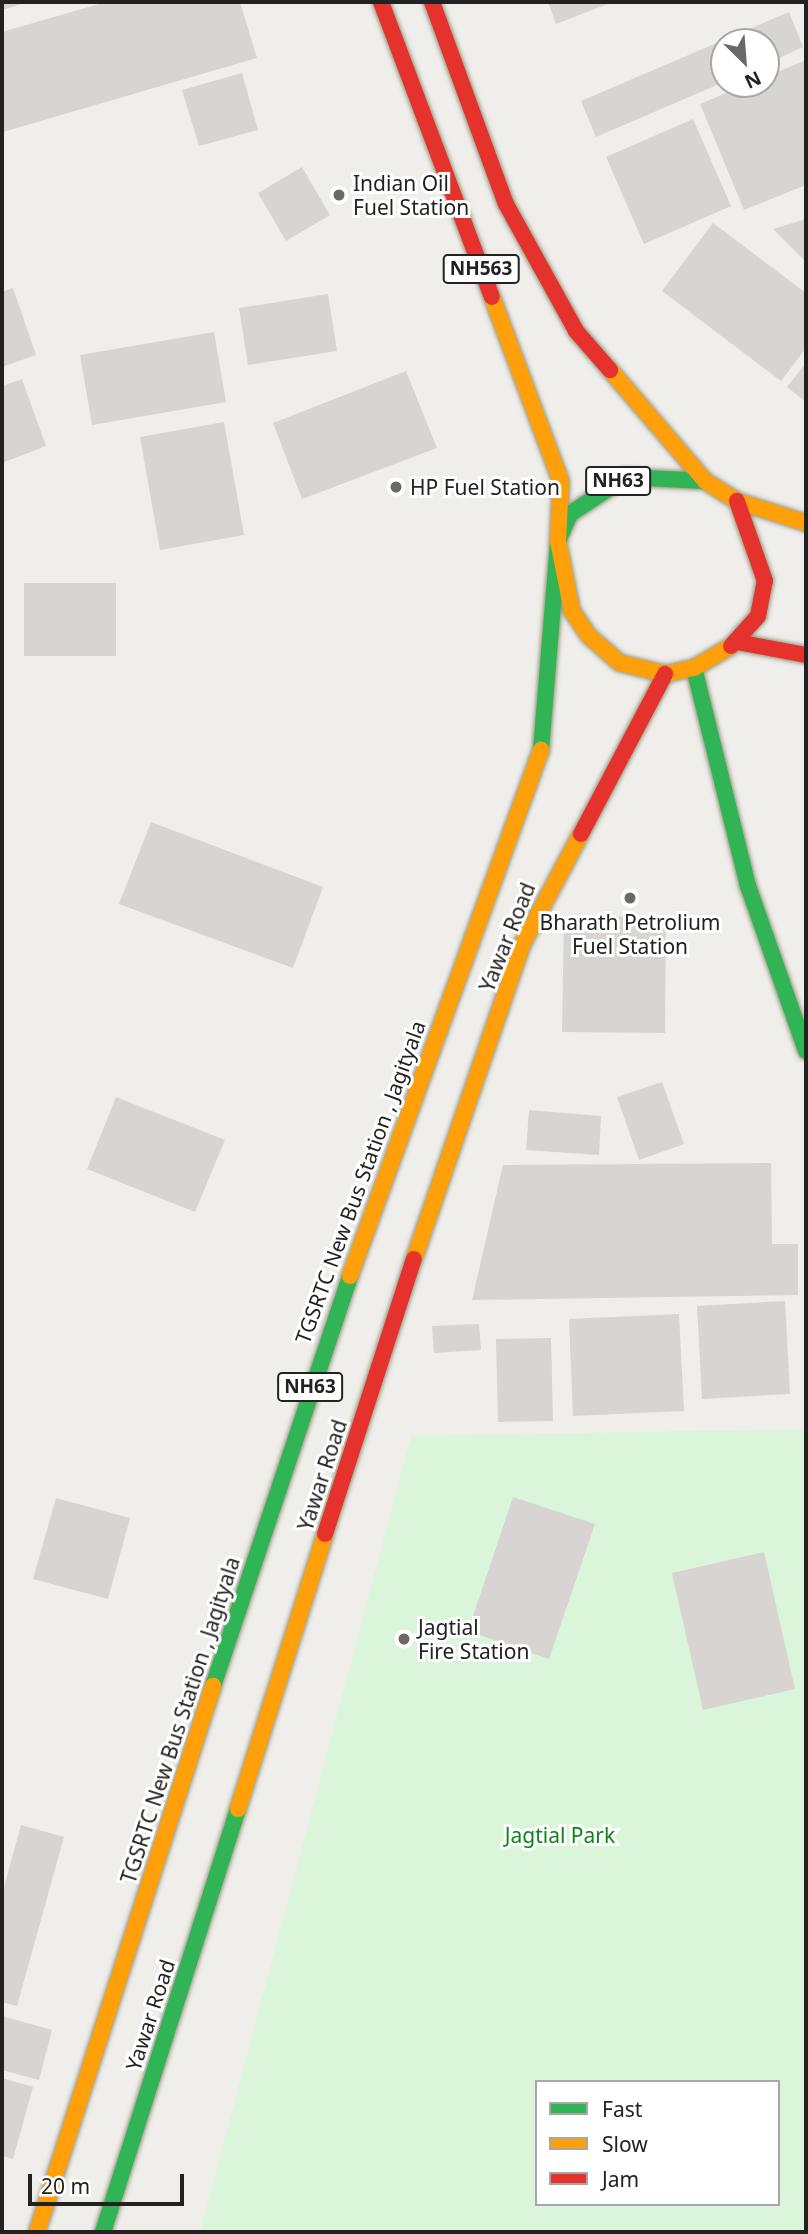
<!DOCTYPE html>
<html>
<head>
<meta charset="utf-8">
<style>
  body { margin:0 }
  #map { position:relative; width:808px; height:2234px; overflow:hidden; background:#f0eeeb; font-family:"Noto Sans",sans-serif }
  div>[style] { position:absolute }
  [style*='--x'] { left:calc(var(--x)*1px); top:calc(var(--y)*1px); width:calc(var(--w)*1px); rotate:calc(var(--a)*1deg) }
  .park>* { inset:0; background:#daf5da }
  .building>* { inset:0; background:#d7d4d2 }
  .roads { filter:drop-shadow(0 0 2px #999a82) drop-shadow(0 0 2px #999a82) }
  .fast>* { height:16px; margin:-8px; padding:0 8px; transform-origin:8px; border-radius:8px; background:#30b455 }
  .slow>* { height:16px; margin:-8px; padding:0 8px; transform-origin:8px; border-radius:8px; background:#ff9f0a }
  .jam>* { height:16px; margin:-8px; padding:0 8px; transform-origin:8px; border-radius:8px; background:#e5322d }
  .dots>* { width:19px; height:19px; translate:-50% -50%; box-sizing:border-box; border:4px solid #fff; border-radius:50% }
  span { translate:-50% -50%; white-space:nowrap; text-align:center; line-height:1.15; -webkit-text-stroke:6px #fff; paint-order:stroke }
  .shield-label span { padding:2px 5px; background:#fff; border:2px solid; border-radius:5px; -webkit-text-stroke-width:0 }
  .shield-label { font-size:19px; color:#222; font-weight:700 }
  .poi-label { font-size:21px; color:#222 }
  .left { translate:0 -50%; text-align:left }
  .street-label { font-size:21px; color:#222 }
  .park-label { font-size:21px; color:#0c8416 }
  .frame { position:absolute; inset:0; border:4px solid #222; pointer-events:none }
  .legend { position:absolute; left:535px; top:2080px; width:245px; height:126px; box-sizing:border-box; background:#fff; border:2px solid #a7a7a7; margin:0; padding:9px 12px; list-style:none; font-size:21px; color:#222 }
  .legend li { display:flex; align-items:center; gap:14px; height:35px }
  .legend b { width:35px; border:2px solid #a7a7a7 }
  .north { position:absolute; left:710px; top:28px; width:70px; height:70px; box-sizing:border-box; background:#fff; border:2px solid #a7a7a7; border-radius:50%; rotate:155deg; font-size:19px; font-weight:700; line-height:28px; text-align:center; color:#222 }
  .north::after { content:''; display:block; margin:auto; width:24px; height:32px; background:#6a6968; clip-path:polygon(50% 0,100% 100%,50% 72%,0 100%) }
  .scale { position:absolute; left:28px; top:2174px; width:156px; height:32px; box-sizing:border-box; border:4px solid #222; border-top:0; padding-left:9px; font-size:21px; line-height:24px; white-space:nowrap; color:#222; -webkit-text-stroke:5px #fff; paint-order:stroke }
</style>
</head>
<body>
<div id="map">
  <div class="park">
    <i style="clip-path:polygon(evenodd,806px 1429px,806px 2232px,200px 2232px,411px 1436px,806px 1429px,537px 2082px,778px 2082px,778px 2204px,537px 2204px,537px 2082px)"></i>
  </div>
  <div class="building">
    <i style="clip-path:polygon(2px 2px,28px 2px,2px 10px)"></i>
    <i style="clip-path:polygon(106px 2px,240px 2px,257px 58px,3px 132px,2px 32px)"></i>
    <i style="clip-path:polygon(548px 2px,613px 2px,556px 24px)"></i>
    <i style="clip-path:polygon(789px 12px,803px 47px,766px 64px,766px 42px,724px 42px,724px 82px,596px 137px,581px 101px)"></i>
    <i style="clip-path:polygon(806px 60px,806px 185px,744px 210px,700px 104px,748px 84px,766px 84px,766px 77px)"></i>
    <i style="clip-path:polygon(242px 73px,258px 130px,199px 146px,182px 90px)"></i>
    <i style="clip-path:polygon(693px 119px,731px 206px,644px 244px,606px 157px)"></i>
    <i style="clip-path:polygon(302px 167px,330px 215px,286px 241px,258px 193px)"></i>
    <i style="clip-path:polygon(806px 219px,806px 262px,773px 229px)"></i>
    <i style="clip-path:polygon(713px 223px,806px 293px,806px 348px,781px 381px,662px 291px)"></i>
    <i style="clip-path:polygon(13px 288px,36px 355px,2px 367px,2px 292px)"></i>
    <i style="clip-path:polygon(328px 294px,337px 351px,248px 365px,239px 308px)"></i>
    <i style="clip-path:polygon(214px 332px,226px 402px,92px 425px,80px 355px)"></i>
    <i style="clip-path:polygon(806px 363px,806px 402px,787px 387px)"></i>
    <i style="clip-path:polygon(406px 371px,437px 448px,302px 499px,273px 423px)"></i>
    <i style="clip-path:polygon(22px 379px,46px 446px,2px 463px,2px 386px)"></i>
    <i style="clip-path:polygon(224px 422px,244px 535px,160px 550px,140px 437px)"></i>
    <i style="clip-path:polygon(24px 583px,116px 583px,116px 656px,24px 656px)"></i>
    <i style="clip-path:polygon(151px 822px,323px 887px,293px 968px,119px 904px)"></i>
    <i style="clip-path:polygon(564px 916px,666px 917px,665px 1033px,562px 1032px)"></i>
    <i style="clip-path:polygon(662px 1082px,684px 1144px,639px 1160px,617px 1097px)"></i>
    <i style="clip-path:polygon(116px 1097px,225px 1140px,195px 1212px,87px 1169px)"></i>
    <i style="clip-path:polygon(529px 1110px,601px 1116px,599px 1155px,526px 1150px)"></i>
    <i style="clip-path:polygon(771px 1163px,772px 1244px,798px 1244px,798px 1295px,472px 1300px,503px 1165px)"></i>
    <i style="clip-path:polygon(785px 1301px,790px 1394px,702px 1399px,697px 1306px)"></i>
    <i style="clip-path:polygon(679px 1314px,684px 1411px,573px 1416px,569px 1319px)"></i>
    <i style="clip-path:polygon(479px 1324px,481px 1350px,434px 1353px,432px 1326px)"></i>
    <i style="clip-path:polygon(551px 1338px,553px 1421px,498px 1422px,496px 1339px)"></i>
    <i style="clip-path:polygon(513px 1497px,595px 1524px,549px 1659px,468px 1631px)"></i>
    <i style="clip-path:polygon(56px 1498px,130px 1518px,108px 1599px,33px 1579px)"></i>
    <i style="clip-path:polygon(764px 1552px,795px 1689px,703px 1710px,672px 1573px)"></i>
    <i style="clip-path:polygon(21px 1825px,64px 1837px,17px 2006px,2px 2002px,2px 1894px)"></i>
    <i style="clip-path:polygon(2px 2016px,52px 2030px,39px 2080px,2px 2070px)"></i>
    <i style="clip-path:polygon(2px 2078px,33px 2087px,13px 2159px,2px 2156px)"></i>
  </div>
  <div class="roads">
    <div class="fast">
      <i style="--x:694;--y:668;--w:225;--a:76.1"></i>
      <i style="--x:748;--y:886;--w:175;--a:70.6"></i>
      <i style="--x:541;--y:750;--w:210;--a:-85.3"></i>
      <i style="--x:558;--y:541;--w:30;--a:-66"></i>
      <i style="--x:570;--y:514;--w:67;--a:-33.5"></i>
      <i style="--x:626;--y:477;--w:79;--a:2.9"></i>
      <i style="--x:213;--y:1686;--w:432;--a:-71.5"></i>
      <i style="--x:103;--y:2232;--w:444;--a:-72.3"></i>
    </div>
    <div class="slow">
      <i style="--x:492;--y:297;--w:197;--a:69.5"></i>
      <i style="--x:561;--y:482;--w:59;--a:92.9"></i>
      <i style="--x:558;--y:541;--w:71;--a:78.7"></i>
      <i style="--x:572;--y:611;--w:30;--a:56"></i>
      <i style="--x:589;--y:636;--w:41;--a:41.1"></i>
      <i style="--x:620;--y:663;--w:46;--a:13.7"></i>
      <i style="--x:665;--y:674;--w:30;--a:-12"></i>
      <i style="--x:694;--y:668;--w:43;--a:-30.7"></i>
      <i style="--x:610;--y:370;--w:146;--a:49.4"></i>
      <i style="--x:705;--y:481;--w:38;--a:32"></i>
      <i style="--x:737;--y:501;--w:72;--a:17.7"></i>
      <i style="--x:414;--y:1259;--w:334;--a:-71"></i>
      <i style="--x:523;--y:943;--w:123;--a:-62"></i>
      <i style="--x:350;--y:1276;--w:560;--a:-70.04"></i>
      <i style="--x:238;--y:1809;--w:288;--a:-72.4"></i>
      <i style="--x:37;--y:2232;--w:574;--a:-72.13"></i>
    </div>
    <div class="jam">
      <i style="--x:381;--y:2;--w:315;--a:69.4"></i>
      <i style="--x:432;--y:2;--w:215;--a:69.9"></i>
      <i style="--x:506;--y:204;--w:145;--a:61.1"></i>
      <i style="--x:576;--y:331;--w:52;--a:48.9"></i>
      <i style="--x:737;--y:642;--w:70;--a:10.7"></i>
      <i style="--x:731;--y:646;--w:40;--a:-48"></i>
      <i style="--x:758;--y:616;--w:36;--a:-79"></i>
      <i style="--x:765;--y:581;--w:85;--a:-109.3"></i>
      <i style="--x:581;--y:834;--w:181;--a:-62.3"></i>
      <i style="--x:325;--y:1534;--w:289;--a:-72.1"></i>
    </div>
  </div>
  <div class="dots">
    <i style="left:339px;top:195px;background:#6a6968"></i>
    <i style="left:396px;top:487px;background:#6a6968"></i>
    <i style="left:630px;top:898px;background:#6a6968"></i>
    <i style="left:404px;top:1639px;background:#6a6968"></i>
  </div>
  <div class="shield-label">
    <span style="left:481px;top:269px">NH563</span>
    <span style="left:618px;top:481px">NH63</span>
    <span style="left:310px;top:1387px">NH63</span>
  </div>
  <div class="poi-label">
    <span class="left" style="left:353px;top:195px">Indian Oil<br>Fuel Station</span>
    <span class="left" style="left:410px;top:487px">HP Fuel Station</span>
    <span style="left:630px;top:934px">Bharath Petrolium<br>Fuel Station</span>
    <span class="left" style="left:418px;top:1639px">Jagtial<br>Fire Station</span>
  </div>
  <div class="street-label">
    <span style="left:507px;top:937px;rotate:-68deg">Yawar Road</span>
    <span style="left:360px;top:1182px;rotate:-70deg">TGSRTC New Bus Station , Jagityala</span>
    <span style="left:322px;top:1475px;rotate:-72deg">Yawar Road</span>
    <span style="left:180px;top:1720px;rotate:-72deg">TGSRTC New Bus Station , Jagityala</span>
    <span style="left:150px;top:2015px;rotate:-72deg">Yawar Road</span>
  </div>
  <div class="park-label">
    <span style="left:560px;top:1835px">Jagtial Park</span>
  </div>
  <div class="frame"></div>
  <ul class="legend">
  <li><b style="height:9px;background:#30b455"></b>Fast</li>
  <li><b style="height:9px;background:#ff9f0a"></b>Slow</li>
  <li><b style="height:9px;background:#e5322d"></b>Jam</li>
  </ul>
  <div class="north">N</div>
  <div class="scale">20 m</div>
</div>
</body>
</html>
